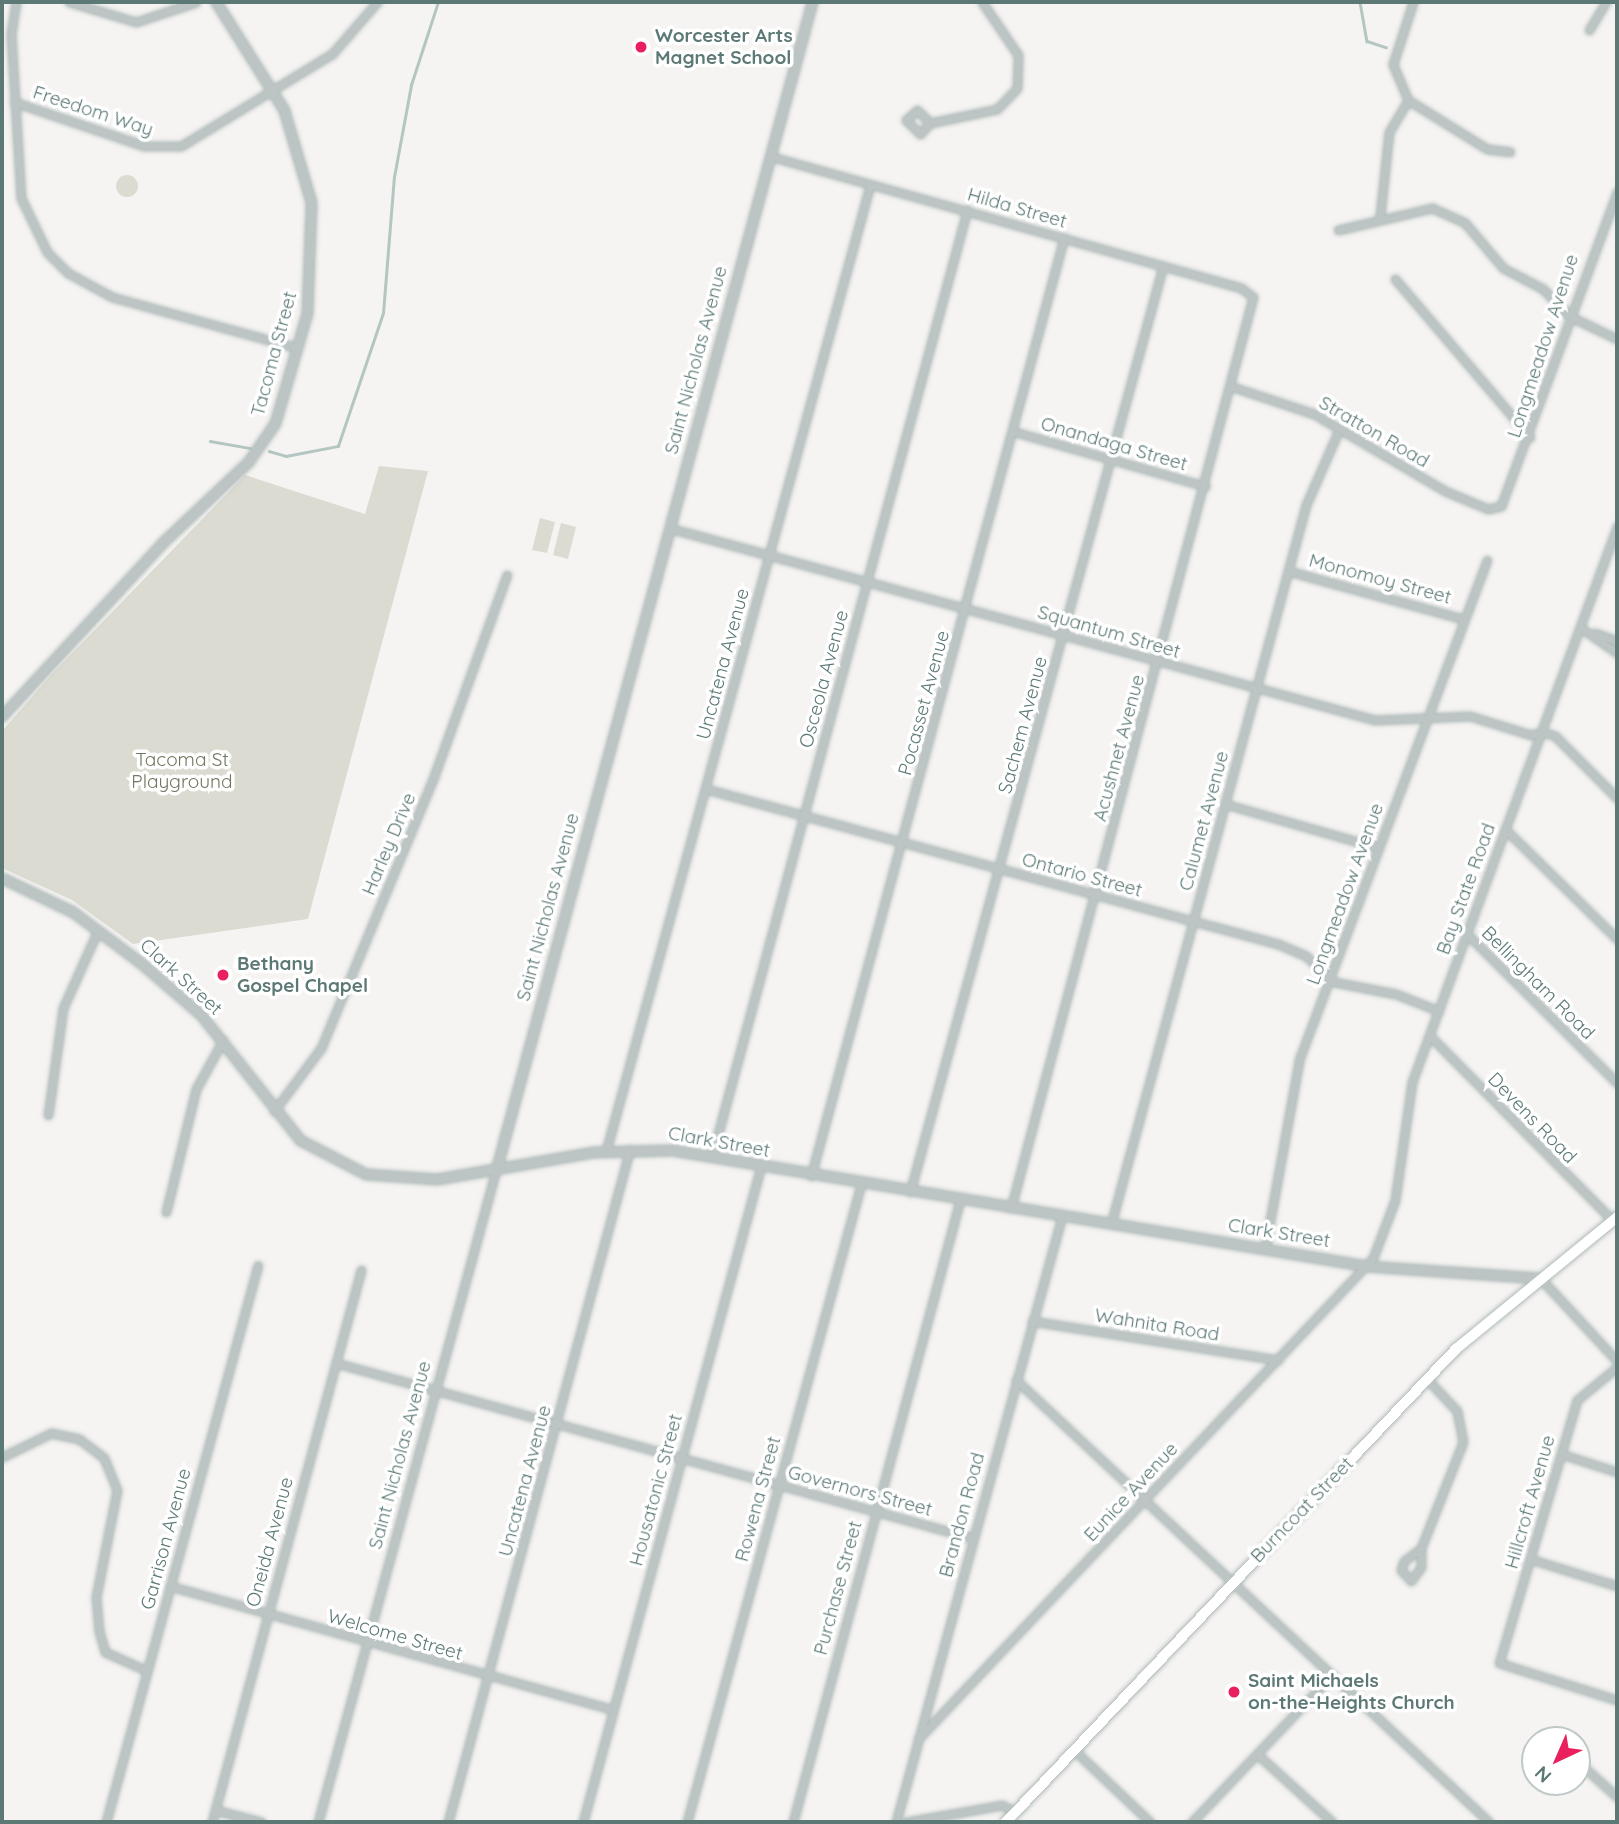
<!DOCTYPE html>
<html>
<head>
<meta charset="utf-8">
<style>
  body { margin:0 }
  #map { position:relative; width:1619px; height:1824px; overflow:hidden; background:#f6f4f2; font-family:Quicksand,sans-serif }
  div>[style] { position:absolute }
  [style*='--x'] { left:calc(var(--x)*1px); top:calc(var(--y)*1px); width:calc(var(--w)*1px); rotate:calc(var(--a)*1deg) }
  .green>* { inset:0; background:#dbdbd1 }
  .round { border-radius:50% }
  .stream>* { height:2.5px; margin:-1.25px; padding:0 1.25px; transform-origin:1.25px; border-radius:1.25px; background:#b3c6c1 }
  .roads { filter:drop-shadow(0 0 2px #aebab9) drop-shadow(0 0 2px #aebab9) }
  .minor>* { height:7px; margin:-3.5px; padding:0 3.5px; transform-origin:3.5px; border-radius:3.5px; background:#bcc5c4 }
  .tertiary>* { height:9px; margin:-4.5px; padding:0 4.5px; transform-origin:4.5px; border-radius:4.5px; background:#bcc5c4 }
  .secondary>* { height:10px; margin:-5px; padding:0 5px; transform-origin:5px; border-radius:5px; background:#fff }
  .dots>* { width:19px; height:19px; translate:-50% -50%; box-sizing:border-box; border:4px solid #fff; border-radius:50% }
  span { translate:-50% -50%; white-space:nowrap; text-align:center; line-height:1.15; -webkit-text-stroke:7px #fff; paint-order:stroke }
  .poi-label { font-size:19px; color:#5c7976; font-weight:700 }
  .left { translate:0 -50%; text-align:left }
  .street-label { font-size:19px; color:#5c7976 }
  .park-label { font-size:19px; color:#70775f }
  .frame { position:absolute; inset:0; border:4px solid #5c7976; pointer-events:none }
  .north { position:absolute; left:1521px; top:1726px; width:70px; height:70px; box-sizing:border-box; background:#fff; border:2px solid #bec9c8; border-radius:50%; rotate:224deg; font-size:19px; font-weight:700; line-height:28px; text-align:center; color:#5c7976 }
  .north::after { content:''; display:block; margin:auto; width:24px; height:32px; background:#ea1f5e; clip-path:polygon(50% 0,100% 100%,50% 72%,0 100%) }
</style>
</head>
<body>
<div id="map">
  <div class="green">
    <i class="round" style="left:116px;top:175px;width:22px;height:22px"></i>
    <i style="clip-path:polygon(379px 466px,428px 471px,308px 919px,133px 944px,72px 900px,2px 868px,2px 731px,52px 674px,245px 475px,365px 514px)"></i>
    <i style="clip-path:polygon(540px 518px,555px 522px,547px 553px,532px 550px)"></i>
    <i style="clip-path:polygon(561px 523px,576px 527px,568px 559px,553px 555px)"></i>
  </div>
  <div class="stream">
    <i style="--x:1360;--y:2;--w:40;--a:80"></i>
    <i style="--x:1367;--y:41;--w:20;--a:18"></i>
    <i style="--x:210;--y:441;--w:41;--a:9.9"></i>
    <i style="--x:269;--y:451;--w:18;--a:16"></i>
    <i style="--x:286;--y:456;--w:53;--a:-10.9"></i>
    <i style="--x:338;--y:446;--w:140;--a:-71.3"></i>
    <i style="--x:383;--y:313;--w:136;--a:-85.4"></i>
    <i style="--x:394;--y:177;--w:94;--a:-79.5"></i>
    <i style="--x:411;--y:85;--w:87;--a:-72"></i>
  </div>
  <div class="roads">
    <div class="minor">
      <i style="--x:16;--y:2;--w:33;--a:99"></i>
      <i style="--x:11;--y:35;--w:163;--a:86.5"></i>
      <i style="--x:21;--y:198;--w:60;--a:64.3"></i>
      <i style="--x:47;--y:252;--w:30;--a:45"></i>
      <i style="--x:68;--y:273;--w:50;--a:28.6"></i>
      <i style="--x:112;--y:297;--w:192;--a:15.4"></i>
      <i style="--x:69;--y:2;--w:70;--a:16.6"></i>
      <i style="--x:136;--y:22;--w:63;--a:-18.4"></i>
      <i style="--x:1589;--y:30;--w:33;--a:-59"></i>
      <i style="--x:1408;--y:100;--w:93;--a:31.8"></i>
      <i style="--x:1487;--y:149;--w:23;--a:7"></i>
      <i style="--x:14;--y:102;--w:137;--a:18.7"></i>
      <i style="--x:144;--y:146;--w:37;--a:0"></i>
      <i style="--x:181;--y:146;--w:177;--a:-31.4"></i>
      <i style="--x:332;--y:54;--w:69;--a:-49.1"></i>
      <i style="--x:930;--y:123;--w:18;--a:-135"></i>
      <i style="--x:917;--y:110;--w:15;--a:138"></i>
      <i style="--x:906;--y:120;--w:20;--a:45"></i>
      <i style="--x:920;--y:134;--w:15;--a:-48"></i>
      <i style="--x:930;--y:123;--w:68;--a:-11.8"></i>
      <i style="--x:997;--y:109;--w:29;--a:-46"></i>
      <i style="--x:1017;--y:88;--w:33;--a:-88"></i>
      <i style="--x:1018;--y:55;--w:64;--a:-124.2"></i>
      <i style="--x:769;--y:156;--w:490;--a:15.6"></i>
      <i style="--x:1241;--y:288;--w:15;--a:37"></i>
      <i style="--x:1253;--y:297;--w:943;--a:104.88"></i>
      <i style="--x:1380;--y:216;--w:84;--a:-83.9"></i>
      <i style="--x:1389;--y:132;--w:37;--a:-59"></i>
      <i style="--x:1408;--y:100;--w:39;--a:-113"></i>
      <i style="--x:1393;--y:64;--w:65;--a:-72.1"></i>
      <i style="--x:1338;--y:230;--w:97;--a:-13.2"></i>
      <i style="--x:1432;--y:208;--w:36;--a:24"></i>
      <i style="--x:1465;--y:223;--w:59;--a:49.8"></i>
      <i style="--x:1503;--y:268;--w:45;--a:27.7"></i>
      <i style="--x:1543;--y:289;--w:37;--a:46"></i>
      <i style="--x:1569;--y:316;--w:53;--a:25.6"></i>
      <i style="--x:1395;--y:279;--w:208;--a:49.5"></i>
      <i style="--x:1233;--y:387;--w:85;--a:18.4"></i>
      <i style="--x:1314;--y:414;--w:152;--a:30.4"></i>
      <i style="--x:1445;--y:491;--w:47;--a:22.7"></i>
      <i style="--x:1488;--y:509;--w:13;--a:-13"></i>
      <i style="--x:1501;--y:506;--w:335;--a:-69.7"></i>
      <i style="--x:1015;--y:432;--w:198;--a:15.9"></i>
      <i style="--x:669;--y:528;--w:732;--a:15.21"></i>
      <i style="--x:1375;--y:720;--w:95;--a:-2.4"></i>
      <i style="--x:1470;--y:716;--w:64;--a:17.3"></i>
      <i style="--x:1531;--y:735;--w:12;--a:-14"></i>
      <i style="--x:1543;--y:732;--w:13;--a:18"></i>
      <i style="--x:1555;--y:736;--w:88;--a:45"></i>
      <i style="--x:1288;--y:571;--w:182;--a:15.3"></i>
      <i style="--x:1581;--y:628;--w:44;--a:34.8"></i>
      <i style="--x:1595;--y:633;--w:23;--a:20"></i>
      <i style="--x:706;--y:789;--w:593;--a:15.16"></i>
      <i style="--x:1278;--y:944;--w:30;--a:23"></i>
      <i style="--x:1306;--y:956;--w:38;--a:43"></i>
      <i style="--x:1334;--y:982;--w:63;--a:11"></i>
      <i style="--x:1396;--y:994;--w:46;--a:21.6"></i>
      <i style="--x:1225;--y:804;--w:160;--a:15.9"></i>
      <i style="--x:1505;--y:829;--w:157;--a:44.5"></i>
      <i style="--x:1467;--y:934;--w:211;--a:44.8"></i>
      <i style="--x:1430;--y:1036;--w:260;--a:45.3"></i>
      <i style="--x:274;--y:1111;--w:79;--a:-53.3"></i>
      <i style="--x:321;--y:1048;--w:291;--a:-67.4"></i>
      <i style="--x:433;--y:779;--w:217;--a:-70.1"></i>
      <i style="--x:48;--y:1115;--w:108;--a:-82"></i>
      <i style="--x:63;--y:1008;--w:85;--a:-65.8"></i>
      <i style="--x:606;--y:1151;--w:1001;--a:-74.71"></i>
      <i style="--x:712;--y:1156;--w:980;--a:-74.91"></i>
      <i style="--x:811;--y:1176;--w:972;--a:-74.91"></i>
      <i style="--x:910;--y:1192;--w:960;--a:-74.72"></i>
      <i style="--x:166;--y:1212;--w:127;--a:-76.3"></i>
      <i style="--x:196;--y:1089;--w:56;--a:-61.1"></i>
      <i style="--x:1111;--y:1224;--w:745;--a:-74.83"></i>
      <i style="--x:1306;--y:505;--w:82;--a:-66.3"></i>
      <i style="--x:1265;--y:1248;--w:191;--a:-79.7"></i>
      <i style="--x:1299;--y:1060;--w:534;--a:-69.39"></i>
      <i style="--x:1540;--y:1278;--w:113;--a:47.1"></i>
      <i style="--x:1032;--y:1321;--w:249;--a:9"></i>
      <i style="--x:336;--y:1363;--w:660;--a:15.38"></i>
      <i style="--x:1617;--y:1367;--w:52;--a:140.5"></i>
      <i style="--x:1577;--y:1400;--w:274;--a:106.5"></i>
      <i style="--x:1499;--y:1663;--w:124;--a:17.4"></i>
      <i style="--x:1016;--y:1380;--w:647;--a:43.06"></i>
      <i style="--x:1561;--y:1454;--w:59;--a:17.8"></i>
      <i style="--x:2;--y:1457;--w:55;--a:-26.1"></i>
      <i style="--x:51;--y:1433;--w:29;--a:12"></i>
      <i style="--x:79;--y:1439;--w:31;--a:37"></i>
      <i style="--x:104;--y:1458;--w:35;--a:68"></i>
      <i style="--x:117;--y:1490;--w:109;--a:101.1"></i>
      <i style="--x:96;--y:1597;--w:34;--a:85"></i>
      <i style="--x:99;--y:1631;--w:22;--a:74"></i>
      <i style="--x:105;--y:1652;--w:46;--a:24.3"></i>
      <i style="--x:1421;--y:1548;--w:19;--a:90"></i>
      <i style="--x:1421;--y:1567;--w:17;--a:126"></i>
      <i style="--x:1411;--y:1581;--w:15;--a:-132"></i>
      <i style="--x:1401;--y:1570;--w:9;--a:-72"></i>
      <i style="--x:1404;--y:1561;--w:21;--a:-37"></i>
      <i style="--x:1421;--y:1548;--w:114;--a:-68.4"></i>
      <i style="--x:1463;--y:1442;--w:32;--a:-101"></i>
      <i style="--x:1457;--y:1411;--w:44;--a:-133.2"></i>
      <i style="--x:1530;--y:1559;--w:91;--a:17.2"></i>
      <i style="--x:170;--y:1586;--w:460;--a:15.6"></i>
      <i style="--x:918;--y:1739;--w:662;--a:-46.59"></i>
      <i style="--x:1373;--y:1258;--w:62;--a:-69.2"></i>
      <i style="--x:1395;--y:1200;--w:119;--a:-81.8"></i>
      <i style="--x:1412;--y:1082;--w:592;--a:-69.73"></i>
      <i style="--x:1074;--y:1750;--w:105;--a:43.5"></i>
      <i style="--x:1257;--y:1754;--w:101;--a:42.2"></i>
      <i style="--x:1577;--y:1761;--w:54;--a:42"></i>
      <i style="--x:215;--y:1810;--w:48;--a:14.6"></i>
      <i style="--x:106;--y:1822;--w:577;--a:-74.74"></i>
      <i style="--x:212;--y:1822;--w:572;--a:-74.89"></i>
      <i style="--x:318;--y:1822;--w:676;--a:-74.73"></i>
      <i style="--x:448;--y:1822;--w:697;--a:-74.87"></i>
      <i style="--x:583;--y:1822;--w:680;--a:-74.82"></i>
      <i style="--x:687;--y:1822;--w:661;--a:-74.74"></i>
      <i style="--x:793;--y:1822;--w:644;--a:-74.97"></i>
      <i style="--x:896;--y:1822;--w:628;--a:-74.68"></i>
      <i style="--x:906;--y:1822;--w:97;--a:-10"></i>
      <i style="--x:1002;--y:1805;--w:15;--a:28"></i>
      <i style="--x:1192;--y:1822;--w:199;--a:-46.4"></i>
    </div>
    <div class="tertiary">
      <i style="--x:2;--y:716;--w:236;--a:-47.2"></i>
      <i style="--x:162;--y:543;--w:118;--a:-43.3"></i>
      <i style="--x:248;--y:462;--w:47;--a:-55.3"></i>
      <i style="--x:275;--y:423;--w:115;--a:-73.8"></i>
      <i style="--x:307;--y:313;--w:111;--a:-87.9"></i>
      <i style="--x:311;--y:202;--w:96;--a:-106.4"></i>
      <i style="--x:284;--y:110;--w:128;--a:-122.2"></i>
      <i style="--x:2;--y:878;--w:79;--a:25.6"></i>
      <i style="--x:73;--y:912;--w:85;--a:36.9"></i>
      <i style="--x:141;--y:963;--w:79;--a:40.9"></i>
      <i style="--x:201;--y:1015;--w:159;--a:51.6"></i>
      <i style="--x:300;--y:1140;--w:74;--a:27.3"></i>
      <i style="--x:366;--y:1174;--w:71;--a:4"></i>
      <i style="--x:437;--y:1179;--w:158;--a:-9.8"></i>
      <i style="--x:593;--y:1152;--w:79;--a:-1.5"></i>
      <i style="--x:672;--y:1150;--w:705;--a:9.48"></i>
      <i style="--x:1367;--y:1266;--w:172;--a:4"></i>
      <i style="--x:496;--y:1170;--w:1210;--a:-74.86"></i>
    </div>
    <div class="secondary">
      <i style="--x:1006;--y:1822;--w:653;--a:-46.43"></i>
      <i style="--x:1456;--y:1349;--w:208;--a:-39.3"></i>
    </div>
  </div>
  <div class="dots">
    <i style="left:641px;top:47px;background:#ea1f5e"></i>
    <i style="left:223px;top:975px;background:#ea1f5e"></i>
    <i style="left:1234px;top:1692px;background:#ea1f5e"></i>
  </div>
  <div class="poi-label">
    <span class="left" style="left:655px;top:47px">Worcester Arts<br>Magnet School</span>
    <span class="left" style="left:237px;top:975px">Bethany<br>Gospel Chapel</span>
    <span class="left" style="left:1248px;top:1692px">Saint Michaels<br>on-the-Heights Church</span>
  </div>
  <div class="street-label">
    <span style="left:93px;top:111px;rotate:18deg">Freedom Way</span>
    <span style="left:1017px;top:208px;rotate:16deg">Hilda Street</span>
    <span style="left:1543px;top:346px;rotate:-72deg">Longmeadow Avenue</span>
    <span style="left:274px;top:354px;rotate:-75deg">Tacoma Street</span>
    <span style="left:696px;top:360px;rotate:-75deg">Saint Nicholas Avenue</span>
    <span style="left:1374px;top:432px;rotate:30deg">Stratton Road</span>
    <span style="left:1114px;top:444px;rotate:16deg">Onandaga Street</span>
    <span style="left:1380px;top:579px;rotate:15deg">Monomoy Street</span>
    <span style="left:1109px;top:632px;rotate:16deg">Squantum Street</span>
    <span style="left:723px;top:664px;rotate:-75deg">Uncatena Avenue</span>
    <span style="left:824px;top:679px;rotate:-75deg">Osceola Avenue</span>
    <span style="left:924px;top:703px;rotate:-75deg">Pocasset Avenue</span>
    <span style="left:1023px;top:725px;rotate:-75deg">Sachem Avenue</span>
    <span style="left:1119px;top:748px;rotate:-75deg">Acushnet Avenue</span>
    <span style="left:1204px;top:821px;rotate:-75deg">Calumet Avenue</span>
    <span style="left:389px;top:844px;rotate:-67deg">Harley Drive</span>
    <span style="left:1082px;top:875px;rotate:15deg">Ontario Street</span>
    <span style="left:1466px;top:889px;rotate:-70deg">Bay State Road</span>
    <span style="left:1345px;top:894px;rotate:-70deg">Longmeadow Avenue</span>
    <span style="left:548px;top:907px;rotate:-75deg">Saint Nicholas Avenue</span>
    <span style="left:181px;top:977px;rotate:42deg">Clark Street</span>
    <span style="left:1538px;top:983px;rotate:45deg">Bellingham Road</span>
    <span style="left:1532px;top:1118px;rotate:46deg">Devens Road</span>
    <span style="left:719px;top:1142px;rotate:10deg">Clark Street</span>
    <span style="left:1279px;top:1233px;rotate:9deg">Clark Street</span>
    <span style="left:1157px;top:1325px;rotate:9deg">Wahnita Road</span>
    <span style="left:400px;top:1455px;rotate:-75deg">Saint Nicholas Avenue</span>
    <span style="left:525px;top:1481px;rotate:-75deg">Uncatena Avenue</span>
    <span style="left:656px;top:1490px;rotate:-75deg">Housatonic Street</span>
    <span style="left:860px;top:1491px;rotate:15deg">Governors Street</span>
    <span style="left:1131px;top:1492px;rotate:-47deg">Eunice Avenue</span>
    <span style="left:758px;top:1499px;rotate:-75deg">Rowena Street</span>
    <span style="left:1530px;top:1502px;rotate:-74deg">Hillcroft Avenue</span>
    <span style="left:1302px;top:1510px;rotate:-46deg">Burncoat Street</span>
    <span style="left:962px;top:1515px;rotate:-75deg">Brandon Road</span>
    <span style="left:166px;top:1539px;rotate:-75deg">Garrison Avenue</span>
    <span style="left:270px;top:1542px;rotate:-75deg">Oneida Avenue</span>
    <span style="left:838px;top:1588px;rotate:-75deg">Purchase Street</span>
    <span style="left:395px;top:1635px;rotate:16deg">Welcome Street</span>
  </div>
  <div class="park-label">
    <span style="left:182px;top:771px">Tacoma St<br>Playground</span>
  </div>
  <div class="frame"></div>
  <div class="north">N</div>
</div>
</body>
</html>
